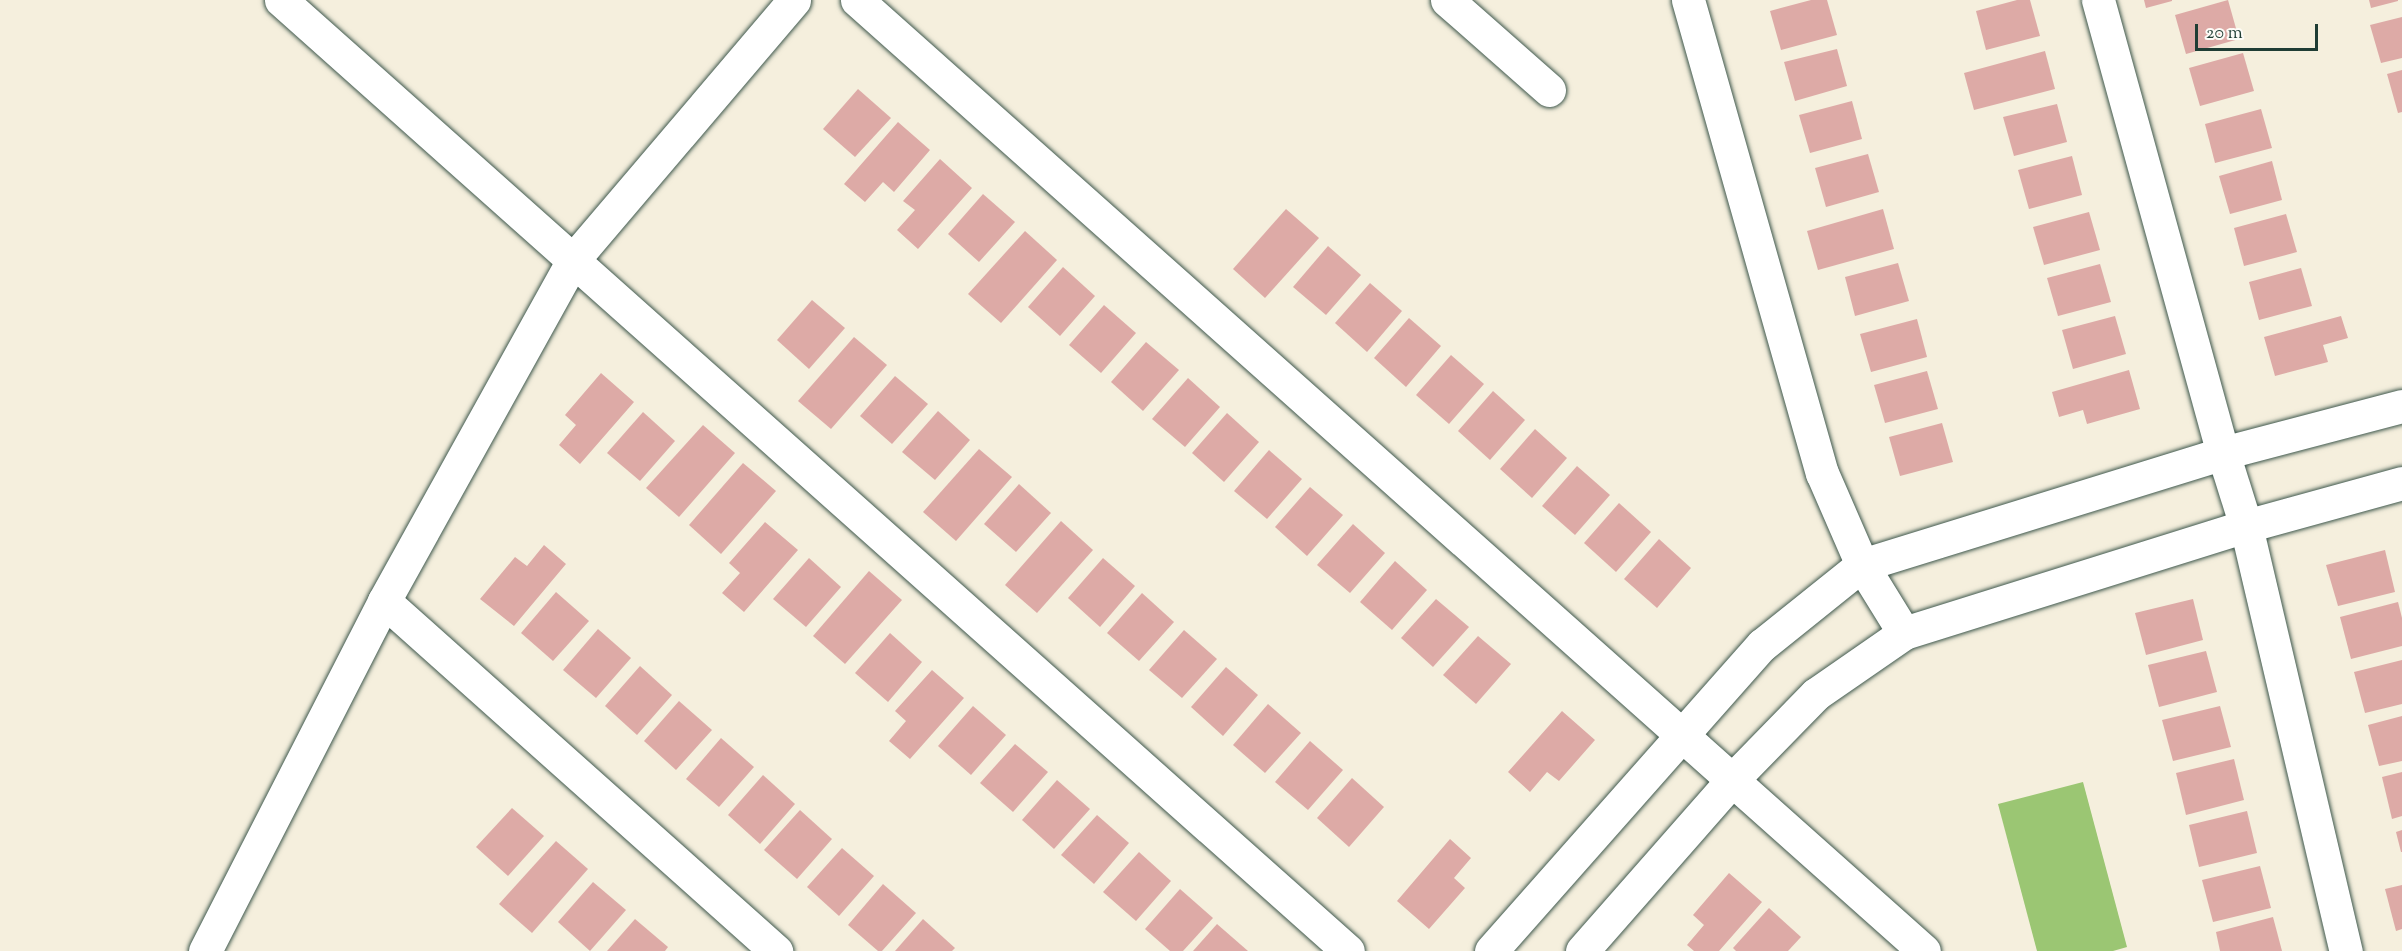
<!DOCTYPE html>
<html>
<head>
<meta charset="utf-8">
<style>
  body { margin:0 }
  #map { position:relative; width:2402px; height:951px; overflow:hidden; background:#f5efdd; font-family:"Sorts Mill Goudy",serif }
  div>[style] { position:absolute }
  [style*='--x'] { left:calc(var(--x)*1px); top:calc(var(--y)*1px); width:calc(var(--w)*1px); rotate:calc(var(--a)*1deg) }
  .green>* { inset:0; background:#9bc673 }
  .building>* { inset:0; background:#ddaaa6 }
  .roads { filter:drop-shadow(0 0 2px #3f584d) drop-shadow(0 0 2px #3f584d) }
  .minor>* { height:33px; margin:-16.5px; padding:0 16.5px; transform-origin:16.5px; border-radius:16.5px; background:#fff }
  span { translate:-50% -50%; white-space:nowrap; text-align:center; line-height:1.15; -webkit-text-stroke:6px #fdfcf7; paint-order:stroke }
  .scale { position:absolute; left:2195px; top:24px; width:123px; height:27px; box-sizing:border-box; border:3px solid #1f3d34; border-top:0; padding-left:8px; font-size:18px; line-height:21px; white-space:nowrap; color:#1f3d34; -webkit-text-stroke:4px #fdfcf7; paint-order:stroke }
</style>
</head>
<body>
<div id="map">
  <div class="green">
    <i style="clip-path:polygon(2083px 782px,2127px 947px,2113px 951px,2037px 951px,1998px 804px)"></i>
  </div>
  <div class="building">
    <i style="clip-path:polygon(1811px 0,1827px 0,1837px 35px,1781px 50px,1770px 11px)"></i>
    <i style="clip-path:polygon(2017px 0,2030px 0,2040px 36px,1986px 50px,1976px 11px)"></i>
    <i style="clip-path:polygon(2144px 0,2172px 0,2172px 1px,2146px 8px)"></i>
    <i style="clip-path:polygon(2228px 0,2239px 39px,2186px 54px,2175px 15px)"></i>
    <i style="clip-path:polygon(2369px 0,2398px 0,2398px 1px,2371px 8px)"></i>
    <i style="clip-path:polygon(2402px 17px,2402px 58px,2381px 63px,2370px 25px)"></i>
    <i style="clip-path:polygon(1837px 49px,1847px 86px,1795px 101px,1784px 62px)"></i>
    <i style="clip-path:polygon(2045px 51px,2055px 89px,1974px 110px,1964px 73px)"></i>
    <i style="clip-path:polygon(2243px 53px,2254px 91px,2200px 106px,2189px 68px)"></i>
    <i style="clip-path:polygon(2402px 70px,2402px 112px,2398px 113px,2387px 74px)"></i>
    <i style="clip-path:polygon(858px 89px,891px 118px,855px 157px,823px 129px)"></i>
    <i style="clip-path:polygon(1852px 101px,1862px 139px,1810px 153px,1799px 115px)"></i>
    <i style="clip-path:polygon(2057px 104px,2067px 142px,2014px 156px,2003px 117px)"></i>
    <i style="clip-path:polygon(2261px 109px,2272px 148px,2215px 163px,2205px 124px)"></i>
    <i style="clip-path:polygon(898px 122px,930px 150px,894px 192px,883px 182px,865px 202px,844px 184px)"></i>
    <i style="clip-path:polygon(1868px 154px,1879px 192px,1826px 207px,1815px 168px)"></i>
    <i style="clip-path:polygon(2072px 156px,2082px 195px,2029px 209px,2018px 170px)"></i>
    <i style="clip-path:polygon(940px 159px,972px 188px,918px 249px,897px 230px,915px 210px,903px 201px)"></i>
    <i style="clip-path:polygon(2272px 161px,2282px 200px,2230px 214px,2219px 176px)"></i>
    <i style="clip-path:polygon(983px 194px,1015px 222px,979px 262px,948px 234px)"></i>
    <i style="clip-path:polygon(1286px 209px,1319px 238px,1265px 298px,1233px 269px)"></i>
    <i style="clip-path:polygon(1883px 209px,1894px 249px,1818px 270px,1807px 231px)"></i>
    <i style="clip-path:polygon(2089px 212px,2100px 250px,2044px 265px,2033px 227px)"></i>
    <i style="clip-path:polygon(2286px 214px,2297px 252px,2244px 266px,2234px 228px)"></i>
    <i style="clip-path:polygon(1025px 231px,1057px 260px,1001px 323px,968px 294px)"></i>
    <i style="clip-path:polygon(1328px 246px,1361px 275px,1326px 315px,1293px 287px)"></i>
    <i style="clip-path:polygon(1898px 263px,1909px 301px,1855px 316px,1845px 277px)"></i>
    <i style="clip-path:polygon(2100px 264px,2111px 302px,2058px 316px,2047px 278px)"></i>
    <i style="clip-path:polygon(1063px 267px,1095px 296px,1060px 336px,1028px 307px)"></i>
    <i style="clip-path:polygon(2301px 268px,2312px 306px,2259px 320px,2249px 282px)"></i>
    <i style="clip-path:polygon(1370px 283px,1402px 311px,1367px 352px,1335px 323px)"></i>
    <i style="clip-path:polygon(812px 300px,845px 328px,809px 369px,777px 340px)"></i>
    <i style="clip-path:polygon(1104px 305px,1136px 333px,1101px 373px,1069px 345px)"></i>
    <i style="clip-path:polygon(2115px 316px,2126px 354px,2073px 369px,2062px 330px)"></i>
    <i style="clip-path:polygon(2341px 316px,2348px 338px,2323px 345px,2328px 362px,2275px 376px,2264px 337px)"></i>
    <i style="clip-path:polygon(1409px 318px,1441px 346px,1406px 387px,1374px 358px)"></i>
    <i style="clip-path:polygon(1917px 319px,1927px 357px,1871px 372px,1860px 334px)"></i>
    <i style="clip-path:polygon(854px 337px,887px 365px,831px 429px,798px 401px)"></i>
    <i style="clip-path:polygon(1146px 342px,1179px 370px,1143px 411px,1111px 382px)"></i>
    <i style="clip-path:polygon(1451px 355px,1484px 384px,1449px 424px,1416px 395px)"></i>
    <i style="clip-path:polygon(2129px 370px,2140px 409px,2087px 424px,2083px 410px,2059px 417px,2052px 392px)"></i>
    <i style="clip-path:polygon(1927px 371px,1938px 409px,1885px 423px,1874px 385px)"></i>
    <i style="clip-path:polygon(601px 373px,634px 402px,580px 464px,559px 445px,576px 425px,565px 415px)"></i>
    <i style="clip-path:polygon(895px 376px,928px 404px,892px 444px,860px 416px)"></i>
    <i style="clip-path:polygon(1188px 378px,1220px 407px,1185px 447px,1152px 419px)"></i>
    <i style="clip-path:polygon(1493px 391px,1525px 420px,1490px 460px,1458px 431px)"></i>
    <i style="clip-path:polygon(938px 411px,970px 440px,935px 480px,902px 452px)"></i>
    <i style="clip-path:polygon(643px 412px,675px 441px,640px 481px,607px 453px)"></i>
    <i style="clip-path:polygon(1227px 413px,1259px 442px,1224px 482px,1192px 453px)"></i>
    <i style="clip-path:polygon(1942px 423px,1953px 462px,1900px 476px,1889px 437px)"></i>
    <i style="clip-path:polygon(703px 425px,735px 453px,679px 517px,646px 488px)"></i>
    <i style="clip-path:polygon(1535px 429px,1567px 458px,1532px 498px,1500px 469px)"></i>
    <i style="clip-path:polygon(979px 449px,1012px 477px,956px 541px,923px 512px)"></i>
    <i style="clip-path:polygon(1269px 450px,1302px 479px,1267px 519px,1234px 491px)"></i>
    <i style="clip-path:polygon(743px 463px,776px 491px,721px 554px,689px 525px)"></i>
    <i style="clip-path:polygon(1577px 466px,1610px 495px,1575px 535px,1542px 506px)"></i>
    <i style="clip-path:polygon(1019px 484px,1051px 513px,1016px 552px,984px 524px)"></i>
    <i style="clip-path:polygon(1310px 487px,1343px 515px,1307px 556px,1275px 527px)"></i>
    <i style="clip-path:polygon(1619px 503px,1651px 532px,1616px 572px,1584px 543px)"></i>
    <i style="clip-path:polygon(1061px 521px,1093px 550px,1037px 613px,1005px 585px)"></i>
    <i style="clip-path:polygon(765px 522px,798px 550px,744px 612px,722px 593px,740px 573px,729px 563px)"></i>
    <i style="clip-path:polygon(1353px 524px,1385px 553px,1350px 593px,1317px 565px)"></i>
    <i style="clip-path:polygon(1659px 539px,1691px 568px,1657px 608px,1624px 579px)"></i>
    <i style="clip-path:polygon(544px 545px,566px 564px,514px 626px,480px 599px,515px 557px,527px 566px)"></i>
    <i style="clip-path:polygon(2385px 550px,2395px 592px,2338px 606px,2326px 565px)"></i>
    <i style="clip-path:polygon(809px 558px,841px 587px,806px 627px,773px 599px)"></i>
    <i style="clip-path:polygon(1103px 558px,1135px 586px,1100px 627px,1068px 598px)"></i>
    <i style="clip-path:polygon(1395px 561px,1427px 590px,1392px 630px,1360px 602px)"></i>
    <i style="clip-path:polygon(869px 571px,902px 600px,845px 664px,813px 636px)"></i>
    <i style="clip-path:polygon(556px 592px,589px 621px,553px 661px,521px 633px)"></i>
    <i style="clip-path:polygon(1142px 593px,1174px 622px,1139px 661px,1107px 633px)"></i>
    <i style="clip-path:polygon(1436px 599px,1469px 627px,1433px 667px,1401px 638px)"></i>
    <i style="clip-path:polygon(2193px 599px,2203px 640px,2146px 655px,2135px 613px)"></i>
    <i style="clip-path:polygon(2398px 602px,2402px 618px,2402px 646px,2351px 659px,2340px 617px)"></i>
    <i style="clip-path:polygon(598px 629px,631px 658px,596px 698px,563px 670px)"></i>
    <i style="clip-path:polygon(1184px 630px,1217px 659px,1182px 698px,1149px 670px)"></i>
    <i style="clip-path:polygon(890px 633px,922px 662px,888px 702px,855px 673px)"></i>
    <i style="clip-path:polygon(1478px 636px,1511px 664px,1476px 704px,1443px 675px)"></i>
    <i style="clip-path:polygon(2206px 651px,2217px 692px,2159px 707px,2148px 665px)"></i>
    <i style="clip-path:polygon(2402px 660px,2402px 704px,2365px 713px,2354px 672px)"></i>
    <i style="clip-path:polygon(640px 666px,672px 695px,637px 735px,605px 706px)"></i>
    <i style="clip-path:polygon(1226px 667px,1258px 695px,1223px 736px,1191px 707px)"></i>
    <i style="clip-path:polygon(932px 670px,964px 698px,910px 759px,889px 741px,906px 721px,895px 711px)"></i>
    <i style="clip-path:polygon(679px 701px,712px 730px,676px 770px,644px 741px)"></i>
    <i style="clip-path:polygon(1268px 704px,1301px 733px,1265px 773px,1233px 745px)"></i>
    <i style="clip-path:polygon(973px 706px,1006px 735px,971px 775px,938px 746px)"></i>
    <i style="clip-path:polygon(2220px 706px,2231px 747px,2173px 761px,2162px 720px)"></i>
    <i style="clip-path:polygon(1562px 711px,1595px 740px,1559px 781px,1547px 772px,1530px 792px,1508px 772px)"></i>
    <i style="clip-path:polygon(2402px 716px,2402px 761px,2379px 766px,2368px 725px)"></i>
    <i style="clip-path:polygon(721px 738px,754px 767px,719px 807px,686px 779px)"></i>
    <i style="clip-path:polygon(1310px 741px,1343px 770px,1308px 810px,1275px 782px)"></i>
    <i style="clip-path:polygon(1015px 744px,1048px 772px,1013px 812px,980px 783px)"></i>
    <i style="clip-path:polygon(2234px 759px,2244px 800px,2186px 815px,2176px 773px)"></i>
    <i style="clip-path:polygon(2402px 772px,2402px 816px,2392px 819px,2382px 777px)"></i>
    <i style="clip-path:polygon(763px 775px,795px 804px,760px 844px,728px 815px)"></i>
    <i style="clip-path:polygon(1352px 778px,1384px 807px,1349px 847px,1317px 818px)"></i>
    <i style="clip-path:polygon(1057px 780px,1090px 809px,1054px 849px,1022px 820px)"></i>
    <i style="clip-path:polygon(512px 808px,544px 836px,508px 876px,476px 847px)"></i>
    <i style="clip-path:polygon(800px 810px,832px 839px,797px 879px,764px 850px)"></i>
    <i style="clip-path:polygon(2247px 811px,2257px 853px,2199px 867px,2189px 825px)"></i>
    <i style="clip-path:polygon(1097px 815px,1129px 843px,1094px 884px,1061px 855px)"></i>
    <i style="clip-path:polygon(2402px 830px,2402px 852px,2401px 852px,2396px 832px)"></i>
    <i style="clip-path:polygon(1450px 839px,1471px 858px,1454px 878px,1465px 888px,1429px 929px,1397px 901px)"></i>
    <i style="clip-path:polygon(556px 841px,588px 869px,532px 933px,499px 904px)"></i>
    <i style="clip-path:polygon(842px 848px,874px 876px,839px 916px,807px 887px)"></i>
    <i style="clip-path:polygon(1139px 852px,1171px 881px,1136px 921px,1103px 892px)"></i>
    <i style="clip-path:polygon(2260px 866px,2271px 908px,2213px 922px,2202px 880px)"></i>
    <i style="clip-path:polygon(1729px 873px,1762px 902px,1719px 951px,1694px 951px,1687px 945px,1704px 925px,1693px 915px)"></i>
    <i style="clip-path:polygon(593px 882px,626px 910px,590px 951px,558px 922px)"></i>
    <i style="clip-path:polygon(883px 884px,916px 913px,882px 951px,878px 951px,848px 925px)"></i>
    <i style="clip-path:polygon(2402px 885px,2402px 929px,2396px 931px,2385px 889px)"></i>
    <i style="clip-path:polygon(1180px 889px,1213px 918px,1183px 951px,1170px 951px,1145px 929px)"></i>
    <i style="clip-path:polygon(1769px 908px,1801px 937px,1788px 951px,1736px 951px,1733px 948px)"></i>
    <i style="clip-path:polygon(2273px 917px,2282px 951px,2220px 951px,2216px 932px)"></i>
    <i style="clip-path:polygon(635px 919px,668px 947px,665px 951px,607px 951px)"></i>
    <i style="clip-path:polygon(923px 919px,955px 948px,952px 951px,895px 951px)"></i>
    <i style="clip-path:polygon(1217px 924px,1248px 951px,1193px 951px)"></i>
  </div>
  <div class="roads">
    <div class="minor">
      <i style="--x:281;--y:0;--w:1429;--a:41.71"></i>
      <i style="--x:857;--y:0;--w:1429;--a:41.71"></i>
      <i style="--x:1447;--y:0;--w:136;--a:41.4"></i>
      <i style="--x:1688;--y:0;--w:492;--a:74.2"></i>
      <i style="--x:1822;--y:473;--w:100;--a:66.5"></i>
      <i style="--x:1862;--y:565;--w:80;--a:58.3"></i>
      <i style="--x:2098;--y:0;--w:470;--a:74.6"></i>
      <i style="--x:2223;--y:453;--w:77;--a:72.5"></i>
      <i style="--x:2246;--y:526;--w:437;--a:76.8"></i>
      <i style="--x:384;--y:601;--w:526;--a:41.76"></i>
      <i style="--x:205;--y:951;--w:393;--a:-62.9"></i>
      <i style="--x:384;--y:601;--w:390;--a:-61"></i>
      <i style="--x:573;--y:260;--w:341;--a:-49.6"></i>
      <i style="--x:1491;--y:951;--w:409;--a:-48.5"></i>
      <i style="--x:1762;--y:645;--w:128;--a:-38.7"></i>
      <i style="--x:1862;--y:565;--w:378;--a:-17.2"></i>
      <i style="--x:2223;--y:453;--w:185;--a:-14.7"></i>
      <i style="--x:1582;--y:951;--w:227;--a:-48.7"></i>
      <i style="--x:1732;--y:780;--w:120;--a:-45.7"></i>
      <i style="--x:1816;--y:694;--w:107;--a:-34.7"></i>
      <i style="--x:1904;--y:633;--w:358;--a:-17.4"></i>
      <i style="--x:2246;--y:526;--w:162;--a:-15.4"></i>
    </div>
  </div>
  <div class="scale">20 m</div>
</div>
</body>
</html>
